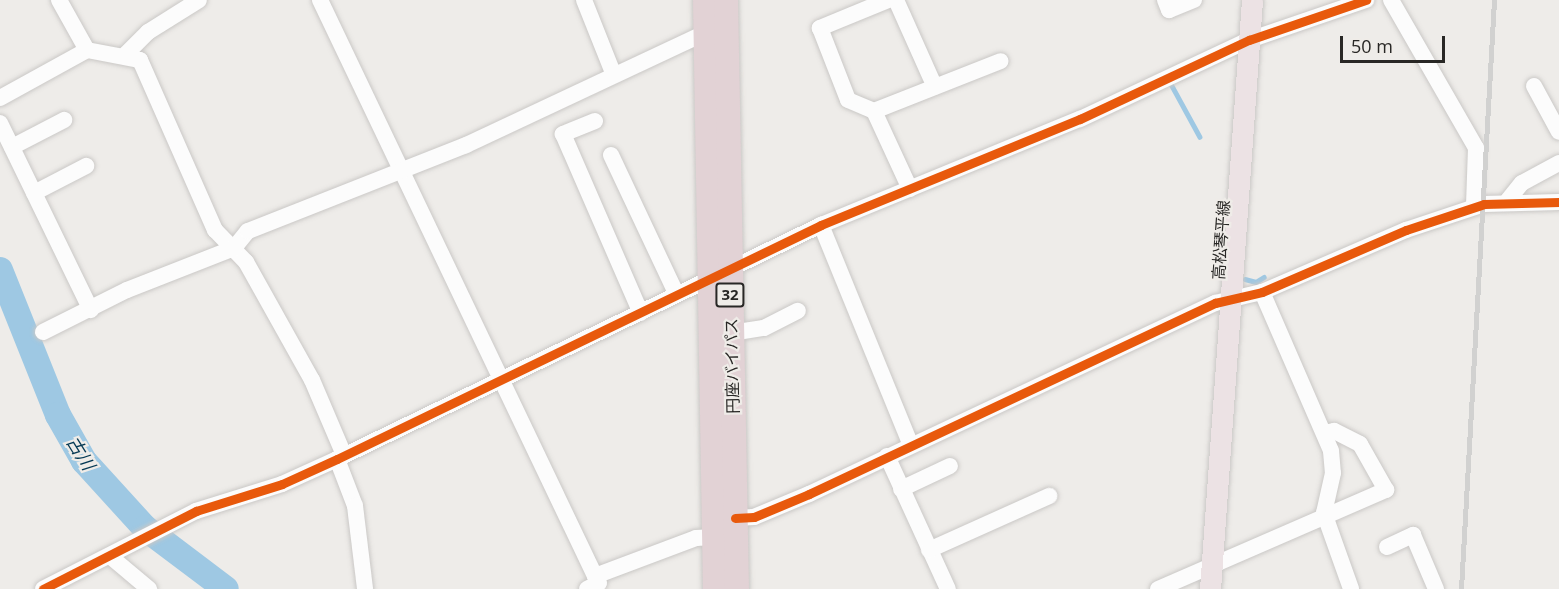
<!DOCTYPE html>
<html>
<head>
<meta charset="utf-8">
<style>
  body { margin:0 }
  #map { position:relative; width:1559px; height:589px; overflow:hidden; background:#eeece9; font-family:"Open Sans","Noto Sans JP",sans-serif }
  div>[style] { position:absolute }
  [style*='--x'] { left:calc(var(--x)*1px); top:calc(var(--y)*1px); width:calc(var(--w)*1px); rotate:calc(var(--a)*1deg) }
  .stream>* { height:4.5px; margin:-2.25px; padding:0 2.25px; transform-origin:2.25px; border-radius:2.25px; background:#9ec8e3 }
  .river>* { height:26px; margin:-13px; padding:0 13px; transform-origin:13px; border-radius:13px; background:#9ec8e3 }
  .roads { filter:drop-shadow(0 0 2px #cac8c6) drop-shadow(0 0 2px #cac8c6) }
  .minor>* { height:16px; margin:-8px; padding:0 8px; transform-origin:8px; border-radius:8px; background:#fcfcfc }
  .major>* { height:21px; margin:-10.5px; padding:0 10.5px; transform-origin:10.5px; border-radius:10.5px; background:#ece2e4 }
  .highway>* { height:24px; margin:-12px; padding:0 12px; transform-origin:12px; border-radius:12px; background:#e2d2d5 }
  .rail>* { height:4.5px; margin:-2.25px; padding:0 2.25px; transform-origin:2.25px; border-radius:2.25px; background:#d1d1d0 }
  .cycleway>* { height:9px; margin:-4.5px; padding:0 4.5px; transform-origin:4.5px; border-radius:4.5px; background:#e8590c }
  span { translate:-50% -50%; white-space:nowrap; text-align:center; line-height:1.15; -webkit-text-stroke:4.5px #efece8; paint-order:stroke }
  .shield-label span { padding:2px 4px; background:#efece8; border:2px solid; border-radius:4px; -webkit-text-stroke-width:0 }
  .shield-label { font-size:15px; color:#282725; font-weight:700 }
  .street-label { font-size:16px; color:#282725 }
  .water-label { font-size:18px; color:#053954; font-style:italic }
  .scale { position:absolute; left:1340px; top:36px; width:105px; height:27px; box-sizing:border-box; border:3px solid #282725; border-top:0; padding-left:8px; font-size:18px; line-height:21px; white-space:nowrap; color:#282725; -webkit-text-stroke:4px #efece8; paint-order:stroke }
</style>
</head>
<body>
<div id="map">
  <div class="stream">
    <i style="--x:1171;--y:84;--w:60;--a:61.3"></i>
    <i style="--x:1245;--y:279;--w:11;--a:15"></i>
    <i style="--x:1256;--y:282;--w:9;--a:-32"></i>
  </div>
  <div class="river">
    <i style="--x:0;--y:270;--w:156;--a:68.2"></i>
    <i style="--x:58;--y:415;--w:53;--a:60.5"></i>
    <i style="--x:84;--y:461;--w:91;--a:47.7"></i>
    <i style="--x:145;--y:528;--w:101;--a:37"></i>
  </div>
  <div class="roads">
    <div class="minor">
      <i style="--x:59;--y:0;--w:57;--a:60.8"></i>
      <i style="--x:320;--y:0;--w:638;--a:64.48"></i>
      <i style="--x:584;--y:0;--w:79;--a:68.3"></i>
      <i style="--x:888;--y:0;--w:74;--a:157.6"></i>
      <i style="--x:820;--y:28;--w:77;--a:68.7"></i>
      <i style="--x:848;--y:100;--w:28;--a:23"></i>
      <i style="--x:874;--y:111;--w:86;--a:65.2"></i>
      <i style="--x:896;--y:0;--w:95;--a:65.9"></i>
      <i style="--x:1165;--y:0;--w:11;--a:68"></i>
      <i style="--x:1169;--y:10;--w:27;--a:-22"></i>
      <i style="--x:1391;--y:0;--w:171;--a:60.1"></i>
      <i style="--x:1476;--y:148;--w:58;--a:92"></i>
      <i style="--x:125;--y:55;--w:33;--a:-45"></i>
      <i style="--x:148;--y:32;--w:60;--a:-32.1"></i>
      <i style="--x:1534;--y:86;--w:52;--a:61.5"></i>
      <i style="--x:0;--y:98;--w:99;--a:-28.9"></i>
      <i style="--x:87;--y:50;--w:54;--a:10.7"></i>
      <i style="--x:140;--y:60;--w:186;--a:66.2"></i>
      <i style="--x:215;--y:230;--w:45;--a:45.9"></i>
      <i style="--x:246;--y:262;--w:135;--a:60.8"></i>
      <i style="--x:312;--y:380;--w:82;--a:66.9"></i>
      <i style="--x:874;--y:111;--w:136;--a:-21.5"></i>
      <i style="--x:595;--y:121;--w:35;--a:158"></i>
      <i style="--x:563;--y:134;--w:195;--a:66.5"></i>
      <i style="--x:0;--y:123;--w:208;--a:64.1"></i>
      <i style="--x:12;--y:147;--w:59;--a:-27.4"></i>
      <i style="--x:611;--y:155;--w:153;--a:64.8"></i>
      <i style="--x:34;--y:193;--w:59;--a:-27.4"></i>
      <i style="--x:1508;--y:200;--w:22;--a:-51"></i>
      <i style="--x:1522;--y:183;--w:42;--a:-28.4"></i>
      <i style="--x:821;--y:225;--w:238;--a:67.8"></i>
      <i style="--x:1262;--y:292;--w:173;--a:66.5"></i>
      <i style="--x:1331;--y:451;--w:22;--a:85"></i>
      <i style="--x:1333;--y:473;--w:41;--a:102.7"></i>
      <i style="--x:1324;--y:513;--w:81;--a:70.4"></i>
      <i style="--x:43;--y:332;--w:94;--a:-26.6"></i>
      <i style="--x:127;--y:290;--w:115;--a:-21.4"></i>
      <i style="--x:234;--y:248;--w:22;--a:-51"></i>
      <i style="--x:248;--y:231;--w:234;--a:-21.5"></i>
      <i style="--x:466;--y:145;--w:264;--a:-25.1"></i>
      <i style="--x:731;--y:333;--w:33;--a:-9"></i>
      <i style="--x:764;--y:328;--w:38;--a:-27"></i>
      <i style="--x:887;--y:456;--w:146;--a:65.4"></i>
      <i style="--x:337;--y:459;--w:50;--a:69"></i>
      <i style="--x:355;--y:506;--w:84;--a:83.1"></i>
      <i style="--x:901;--y:489;--w:54;--a:-25.1"></i>
      <i style="--x:735;--y:518;--w:19;--a:-3"></i>
      <i style="--x:754;--y:517;--w:60;--a:-22.7"></i>
      <i style="--x:809;--y:494;--w:449;--a:-25.2"></i>
      <i style="--x:1215;--y:303;--w:48;--a:-13.2"></i>
      <i style="--x:1262;--y:292;--w:157;--a:-23.3"></i>
      <i style="--x:1406;--y:230;--w:82;--a:-18.4"></i>
      <i style="--x:1484;--y:204;--w:75;--a:-1.5"></i>
      <i style="--x:1387;--y:547;--w:29;--a:-25"></i>
      <i style="--x:1413;--y:535;--w:59;--a:66.9"></i>
      <i style="--x:929;--y:550;--w:132;--a:-24.2"></i>
      <i style="--x:111;--y:557;--w:50;--a:40.1"></i>
      <i style="--x:43;--y:589;--w:172;--a:-27"></i>
      <i style="--x:196;--y:511;--w:90;--a:-17.4"></i>
      <i style="--x:282;--y:484;--w:60;--a:-24.4"></i>
      <i style="--x:337;--y:459;--w:538;--a:-25.8"></i>
      <i style="--x:821;--y:225;--w:280;--a:-22.3"></i>
      <i style="--x:1080;--y:119;--w:187;--a:-25.1"></i>
      <i style="--x:1249;--y:40;--w:124;--a:-18.9"></i>
      <i style="--x:587;--y:589;--w:13;--a:-27"></i>
      <i style="--x:599;--y:583;--w:8;--a:-120"></i>
      <i style="--x:595;--y:576;--w:108;--a:-20.6"></i>
      <i style="--x:696;--y:538;--w:18;--a:-3"></i>
      <i style="--x:1158;--y:589;--w:249;--a:-23.5"></i>
      <i style="--x:1386;--y:490;--w:53;--a:-119.5"></i>
      <i style="--x:1360;--y:444;--w:29;--a:-153"></i>
      <i style="--x:1334;--y:431;--w:10;--a:169"></i>
    </div>
    <div class="major">
      <i style="--x:1210;--y:589;--w:590;--a:-85.92"></i>
    </div>
    <div class="highway">
      <i style="--x:705;--y:0;--w:589;--a:89.03"></i>
      <i style="--x:726;--y:0;--w:589;--a:88.93"></i>
    </div>
  </div>
  <div class="rail">
    <i style="--x:1461;--y:589;--w:590;--a:-86.79"></i>
  </div>
  <div class="cycleway">
    <i style="--x:735;--y:518;--w:19;--a:-3"></i>
    <i style="--x:754;--y:517;--w:60;--a:-22.7"></i>
    <i style="--x:809;--y:494;--w:449;--a:-25.2"></i>
    <i style="--x:1215;--y:303;--w:48;--a:-13.2"></i>
    <i style="--x:1262;--y:292;--w:157;--a:-23.3"></i>
    <i style="--x:1406;--y:230;--w:82;--a:-18.4"></i>
    <i style="--x:1484;--y:204;--w:75;--a:-1.5"></i>
    <i style="--x:43;--y:589;--w:172;--a:-27"></i>
    <i style="--x:196;--y:511;--w:90;--a:-17.4"></i>
    <i style="--x:282;--y:484;--w:60;--a:-24.4"></i>
    <i style="--x:337;--y:459;--w:538;--a:-25.8"></i>
    <i style="--x:821;--y:225;--w:280;--a:-22.3"></i>
    <i style="--x:1080;--y:119;--w:187;--a:-25.1"></i>
    <i style="--x:1249;--y:40;--w:124;--a:-18.9"></i>
  </div>
  <div class="shield-label">
    <span style="left:730px;top:295px">32</span>
  </div>
  <div class="street-label">
    <span style="left:1221px;top:240px;rotate:-86deg">高松琴平線</span>
    <span style="left:732px;top:366px;rotate:-91deg">円座バイパス</span>
  </div>
  <div class="water-label">
    <span style="left:81px;top:453px;rotate:58deg">古川</span>
  </div>
  <div class="scale">50 m</div>
</div>
</body>
</html>
